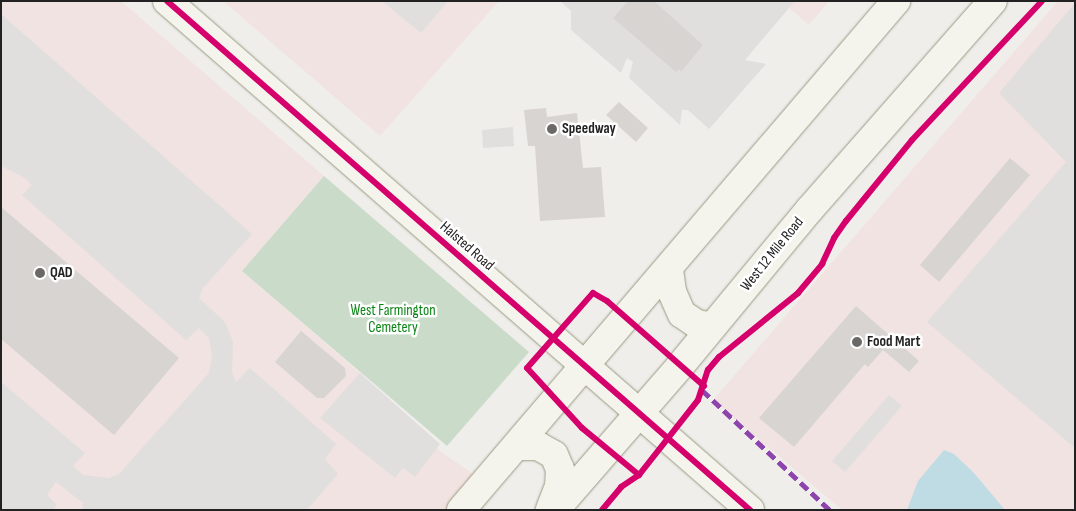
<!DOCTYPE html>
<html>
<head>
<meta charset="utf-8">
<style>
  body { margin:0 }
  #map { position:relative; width:1076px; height:511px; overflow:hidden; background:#f0eeeb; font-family:"Sofia Sans Condensed",sans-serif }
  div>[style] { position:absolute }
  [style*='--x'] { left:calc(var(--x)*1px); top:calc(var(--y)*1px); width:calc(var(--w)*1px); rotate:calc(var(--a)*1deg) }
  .commercial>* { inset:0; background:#f1e3e1 }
  .cemetery>* { inset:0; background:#cadbca }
  .parking>* { inset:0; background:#e0dfde }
  .water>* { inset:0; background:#bfdbe3 }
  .building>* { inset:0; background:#d7d4d2 }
  .roads { filter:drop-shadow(0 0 1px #999a82) drop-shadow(0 0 1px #999a82) }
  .secondary>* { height:28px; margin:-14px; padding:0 14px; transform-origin:14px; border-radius:14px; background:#f4f4ed }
  .quiet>* { height:5px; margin-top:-2.5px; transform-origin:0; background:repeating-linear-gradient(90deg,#8e44ad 0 10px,transparent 0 15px) }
  .cycleway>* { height:6px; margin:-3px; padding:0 3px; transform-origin:3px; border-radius:3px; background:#d6006c }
  .dots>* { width:14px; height:14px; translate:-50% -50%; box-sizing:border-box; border:2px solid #fff; border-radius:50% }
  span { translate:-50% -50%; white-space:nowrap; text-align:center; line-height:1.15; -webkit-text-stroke:5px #fff; paint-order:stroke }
  .poi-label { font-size:15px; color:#222; font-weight:700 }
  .left { translate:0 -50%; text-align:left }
  .street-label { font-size:15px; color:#222 }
  .park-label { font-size:15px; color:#0c8416 }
  .frame { position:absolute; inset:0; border:2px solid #222; pointer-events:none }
</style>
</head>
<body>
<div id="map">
  <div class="commercial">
    <i style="clip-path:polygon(1px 1px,121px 1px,324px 176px,242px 271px,360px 373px,441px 452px,478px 477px,448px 510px,1px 510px)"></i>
    <i style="clip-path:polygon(223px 1px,499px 1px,380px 136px)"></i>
    <i style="clip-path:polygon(781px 1px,829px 1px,809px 25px)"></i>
    <i style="clip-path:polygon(1058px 1px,1075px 1px,1075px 510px,842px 510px,713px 400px)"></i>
  </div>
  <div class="cemetery">
    <i style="clip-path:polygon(324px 176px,529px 352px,447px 446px,242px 271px)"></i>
  </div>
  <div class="parking">
    <i style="clip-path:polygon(382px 1px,448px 1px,421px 33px)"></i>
    <i style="clip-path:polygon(560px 1px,795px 1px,745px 60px,766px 64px,709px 129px,688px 110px,682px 110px,680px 125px,629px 78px,633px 62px,627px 58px,621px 73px,571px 30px,571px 11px)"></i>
    <i style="clip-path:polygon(1075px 3px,1075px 448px,927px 322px,1066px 162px,999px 93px)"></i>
    <i style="clip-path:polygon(1px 14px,252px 234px,203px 288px,199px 298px,225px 322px,233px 342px,232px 372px,236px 382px,250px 368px,336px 444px,325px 459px,338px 474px,307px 510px,82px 510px,83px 503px,56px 482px,47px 495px,57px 505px,53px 510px,1px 510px,1px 382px,85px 453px,73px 466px,83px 475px,109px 478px,119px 474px,209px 373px,212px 355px,209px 338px,199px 328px,186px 340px,22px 195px,32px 185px,25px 178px,1px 166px)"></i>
    <i style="clip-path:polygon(513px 127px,514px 146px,483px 148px,482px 130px)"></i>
    <i style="clip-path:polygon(360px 373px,440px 444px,415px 477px,403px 468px,395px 478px,320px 418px)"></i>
    <i style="clip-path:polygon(889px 395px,902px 406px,845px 472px,832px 461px)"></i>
  </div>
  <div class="water">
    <i style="clip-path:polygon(944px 450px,954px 454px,974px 473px,1005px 510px,907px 510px,918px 481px)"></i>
  </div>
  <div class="building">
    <i style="clip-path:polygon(628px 1px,654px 1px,703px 45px,681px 72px,679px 69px,676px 72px,613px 18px)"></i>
    <i style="clip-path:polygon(619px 102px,648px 128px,636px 142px,606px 115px)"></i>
    <i style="clip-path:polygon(546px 108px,547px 117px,577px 113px,583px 168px,601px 167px,605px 217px,540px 221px,535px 146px,528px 146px,524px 110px)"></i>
    <i style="clip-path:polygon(1010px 158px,1030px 175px,939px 282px,920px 265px)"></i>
    <i style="clip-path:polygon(1px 207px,179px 358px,114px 435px,1px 339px)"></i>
    <i style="clip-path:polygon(856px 306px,919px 361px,909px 372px,883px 350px,868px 367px,865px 364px,794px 447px,759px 418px)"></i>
    <i style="clip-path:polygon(301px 331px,345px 368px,346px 376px,324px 398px,317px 398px,275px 362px)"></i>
  </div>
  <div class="roads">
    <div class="secondary">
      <i style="--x:167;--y:1;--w:774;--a:41.12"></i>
      <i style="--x:669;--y:270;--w:22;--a:82"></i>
      <i style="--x:672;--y:292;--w:24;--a:66"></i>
      <i style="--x:682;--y:314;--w:18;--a:34"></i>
      <i style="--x:697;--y:324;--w:15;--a:11"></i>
      <i style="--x:517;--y:446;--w:21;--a:0"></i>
      <i style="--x:538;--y:446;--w:18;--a:29"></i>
      <i style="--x:554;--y:455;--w:15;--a:67"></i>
      <i style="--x:560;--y:469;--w:17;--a:93"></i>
      <i style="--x:559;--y:486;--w:26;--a:111"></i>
      <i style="--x:461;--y:510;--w:670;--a:-49.48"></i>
      <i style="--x:555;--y:510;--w:191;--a:-49"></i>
      <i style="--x:680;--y:366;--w:204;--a:-50.4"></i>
      <i style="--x:810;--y:209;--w:277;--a:-48.7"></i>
    </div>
  </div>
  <div class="quiet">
    <i style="--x:702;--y:390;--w:175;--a:43.2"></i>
  </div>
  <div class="cycleway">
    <i style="--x:167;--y:1;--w:774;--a:41.12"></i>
    <i style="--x:639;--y:475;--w:74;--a:-140.5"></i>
    <i style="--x:582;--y:428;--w:81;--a:-132.5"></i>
    <i style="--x:527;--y:368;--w:100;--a:-48.7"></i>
    <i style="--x:593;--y:293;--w:16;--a:30"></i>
    <i style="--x:607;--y:301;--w:129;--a:41.2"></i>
    <i style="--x:602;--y:510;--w:30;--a:-50"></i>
    <i style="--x:621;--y:487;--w:22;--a:-34"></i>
    <i style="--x:639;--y:475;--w:95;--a:-51.8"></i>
    <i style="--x:698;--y:400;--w:32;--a:-72"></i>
    <i style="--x:708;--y:370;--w:17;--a:-50"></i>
    <i style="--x:719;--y:357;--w:102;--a:-39"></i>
    <i style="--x:798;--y:293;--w:38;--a:-50"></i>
    <i style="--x:822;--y:264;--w:29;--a:-65"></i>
    <i style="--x:834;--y:238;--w:21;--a:-55"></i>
    <i style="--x:846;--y:221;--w:104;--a:-50.8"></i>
    <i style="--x:912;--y:140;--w:190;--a:-46.9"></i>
  </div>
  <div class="dots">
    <i style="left:552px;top:129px;background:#6a6968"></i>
    <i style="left:40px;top:273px;background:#6a6968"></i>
    <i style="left:857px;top:342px;background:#6a6968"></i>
  </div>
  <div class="poi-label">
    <span class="left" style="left:562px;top:129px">Speedway</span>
    <span class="left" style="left:50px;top:273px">QAD</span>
    <span class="left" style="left:867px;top:342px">Food Mart</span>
  </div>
  <div class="street-label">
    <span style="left:467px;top:246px;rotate:41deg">Halsted Road</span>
    <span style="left:772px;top:254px;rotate:-51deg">West 12 Mile Road</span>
  </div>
  <div class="park-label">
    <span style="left:393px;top:319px">West Farmington<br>Cemetery</span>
  </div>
  <div class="frame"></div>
</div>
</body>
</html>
